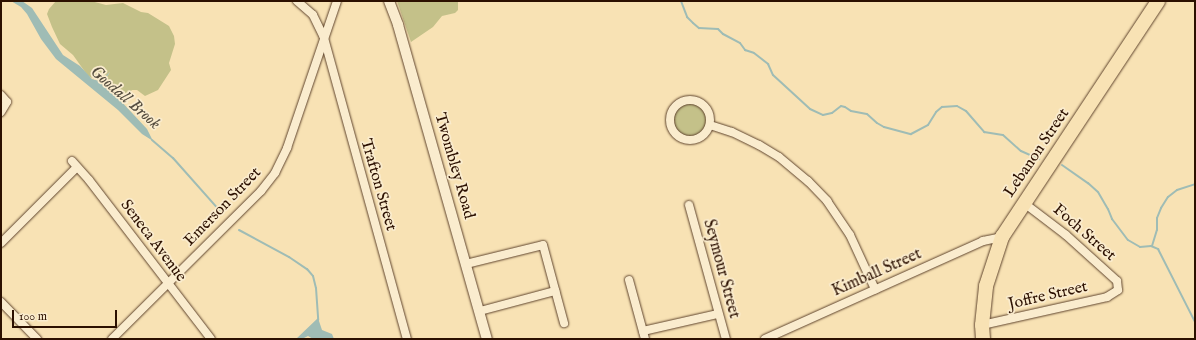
<!DOCTYPE html>
<html>
<head>
<meta charset="utf-8">
<style>
  body { margin:0 }
  #map { position:relative; width:1196px; height:340px; overflow:hidden; background:#f8e2b4; font-family:"IM FELL English",serif }
  div>[style] { position:absolute }
  [style*='--x'] { left:calc(var(--x)*1px); top:calc(var(--y)*1px); width:calc(var(--w)*1px); rotate:calc(var(--a)*1deg) }
  .green>* { inset:0; background:#c4c189 }
  .round { border-radius:50% }
  .water>* { inset:0; background:#9fbcb5 }
  .stream>* { height:2px; margin:-1px; padding:0 1px; transform-origin:1px; border-radius:1px; background:#9fbcb5 }
  .roads { filter:drop-shadow(0 0 1px #5f442d) drop-shadow(0 0 1px #5f442d) }
  .minor>* { height:8px; margin:-4px; padding:0 4px; transform-origin:4px; border-radius:4px; background:#faecce }
  .minor>.ring { margin:-4px; padding:0; box-sizing:content-box; background:none; border:8px solid #faecce; border-radius:50% }
  .tertiary>* { height:10px; margin:-5px; padding:0 5px; transform-origin:5px; border-radius:5px; background:#faecce }
  .trunk>* { height:14px; margin:-7px; padding:0 7px; transform-origin:7px; border-radius:7px; background:#f8e2b4 }
  span { translate:-50% -50%; white-space:nowrap; text-align:center; line-height:1.15; -webkit-text-stroke:3.5px #faecce; paint-order:stroke }
  .street-label { font-size:16px; color:#2c1000 }
  .water-label { font-size:17px; color:#544c3f; font-style:italic }
  .frame { position:absolute; inset:0; border:2px solid #2c1000; pointer-events:none }
  .scale { position:absolute; left:12px; top:310px; width:105px; height:18px; box-sizing:border-box; border:2px solid #2c1000; border-top:0; padding-left:5px; font-size:12px; line-height:14px; white-space:nowrap; color:#2c1000; -webkit-text-stroke:3px #faecce; paint-order:stroke }
</style>
</head>
<body>
<div id="map">
  <div class="green">
    <i style="clip-path:polygon(56px 1px,91px 1px,106px 5px,123px 3px,141px 12px,148px 13px,169px 26px,174px 36px,175px 44px,169px 63px,171px 70px,158px 90px,145px 96px,137px 90px,132px 90px,121px 100px,105px 84px,104px 81px,110px 72px,99px 81px,88px 76px,73px 55px,60px 44px,52px 27px,47px 14px,49px 9px)"></i>
    <i style="clip-path:polygon(397px 1px,458px 1px,458px 10px,455px 13px,442px 16px,433px 27px,411px 42px)"></i>
    <i class="round" style="left:674px;top:104px;width:32px;height:32px"></i>
  </div>
  <div class="water">
    <i style="clip-path:polygon(11px 1px,22px 1px,32px 8px,63px 55px,80px 66px,92px 79px,99px 81px,110px 72px,104px 81px,105px 84px,147px 129px,153px 141px,142px 134px,118px 110px,56px 59px,41px 39px,27px 14px,21px 7px)"></i>
    <i style="clip-path:polygon(318px 318px,322px 330px,332px 334px,334px 339px,313px 339px,308px 336px,302px 339px,296px 339px)"></i>
  </div>
  <div class="stream">
    <i style="--x:681;--y:1;--w:17;--a:69"></i>
    <i style="--x:687;--y:17;--w:8;--a:45"></i>
    <i style="--x:693;--y:23;--w:8;--a:40"></i>
    <i style="--x:699;--y:28;--w:19;--a:3"></i>
    <i style="--x:718;--y:29;--w:7;--a:45"></i>
    <i style="--x:723;--y:34;--w:19;--a:28"></i>
    <i style="--x:740;--y:43;--w:9;--a:54"></i>
    <i style="--x:745;--y:50;--w:9;--a:18"></i>
    <i style="--x:754;--y:53;--w:18;--a:38"></i>
    <i style="--x:768;--y:64;--w:12;--a:66"></i>
    <i style="--x:773;--y:75;--w:50;--a:42.6"></i>
    <i style="--x:810;--y:109;--w:14;--a:25"></i>
    <i style="--x:823;--y:115;--w:9;--a:-13"></i>
    <i style="--x:832;--y:113;--w:11;--a:-38"></i>
    <i style="--x:841;--y:106;--w:4;--a:14"></i>
    <i style="--x:845;--y:107;--w:7;--a:34"></i>
    <i style="--x:851;--y:111;--w:16;--a:11"></i>
    <i style="--x:867;--y:114;--w:13;--a:42"></i>
    <i style="--x:877;--y:123;--w:8;--a:30"></i>
    <i style="--x:884;--y:127;--w:28;--a:15"></i>
    <i style="--x:911;--y:134;--w:19;--a:-28"></i>
    <i style="--x:928;--y:125;--w:15;--a:-58"></i>
    <i style="--x:936;--y:112;--w:8;--a:-40"></i>
    <i style="--x:942;--y:107;--w:15;--a:-4"></i>
    <i style="--x:957;--y:106;--w:10;--a:29"></i>
    <i style="--x:966;--y:111;--w:28;--a:49"></i>
    <i style="--x:984;--y:132;--w:19;--a:9"></i>
    <i style="--x:1003;--y:135;--w:24;--a:42"></i>
    <i style="--x:1021;--y:151;--w:20;--a:24"></i>
    <i style="--x:152;--y:140;--w:28;--a:41"></i>
    <i style="--x:173;--y:158;--w:71;--a:48.4"></i>
    <i style="--x:1062;--y:165;--w:32;--a:35"></i>
    <i style="--x:1088;--y:183;--w:13;--a:42"></i>
    <i style="--x:1098;--y:192;--w:20;--a:60"></i>
    <i style="--x:1108;--y:209;--w:11;--a:68"></i>
    <i style="--x:1112;--y:219;--w:26;--a:53"></i>
    <i style="--x:1128;--y:240;--w:14;--a:30"></i>
    <i style="--x:1140;--y:247;--w:11;--a:-5"></i>
    <i style="--x:1151;--y:246;--w:8;--a:23"></i>
    <i style="--x:1158;--y:249;--w:82;--a:63.1"></i>
    <i style="--x:239;--y:230;--w:57;--a:28.4"></i>
    <i style="--x:289;--y:257;--w:22;--a:34"></i>
    <i style="--x:307;--y:269;--w:9;--a:49"></i>
    <i style="--x:313;--y:276;--w:12;--a:76"></i>
    <i style="--x:316;--y:288;--w:32;--a:86"></i>
    <i style="--x:1152;--y:246;--w:17;--a:-73"></i>
    <i style="--x:1157;--y:230;--w:12;--a:-90"></i>
    <i style="--x:1157;--y:218;--w:11;--a:-68"></i>
    <i style="--x:1161;--y:208;--w:13;--a:-58"></i>
    <i style="--x:1168;--y:197;--w:11;--a:-38"></i>
    <i style="--x:1177;--y:190;--w:19;--a:-18"></i>
  </div>
  <div class="roads">
    <div class="minor">
      <i style="--x:297;--y:1;--w:21;--a:41"></i>
      <i style="--x:313;--y:15;--w:25;--a:64"></i>
      <i style="--x:324;--y:38;--w:312;--a:74.6"></i>
      <i style="--x:1;--y:95;--w:9;--a:49"></i>
      <i style="--x:7;--y:102;--w:12;--a:121"></i>
      <i class="ring" style="left:670px;top:100px;width:32px;height:32px"></i>
      <i style="--x:710;--y:125;--w:23;--a:18"></i>
      <i style="--x:732;--y:132;--w:30;--a:26"></i>
      <i style="--x:759;--y:145;--w:23;--a:31"></i>
      <i style="--x:779;--y:157;--w:38;--a:40"></i>
      <i style="--x:808;--y:181;--w:28;--a:46"></i>
      <i style="--x:827;--y:201;--w:41;--a:55.9"></i>
      <i style="--x:850;--y:235;--w:60;--a:65.2"></i>
      <i style="--x:72;--y:161;--w:25;--a:48"></i>
      <i style="--x:89;--y:180;--w:200;--a:52.5"></i>
      <i style="--x:689;--y:205;--w:139;--a:74.6"></i>
      <i style="--x:1;--y:243;--w:107;--a:-45"></i>
      <i style="--x:466;--y:264;--w:79;--a:-13.9"></i>
      <i style="--x:543;--y:245;--w:81;--a:74.9"></i>
      <i style="--x:629;--y:280;--w:61;--a:74.8"></i>
      <i style="--x:1;--y:302;--w:52;--a:45.8"></i>
      <i style="--x:480;--y:311;--w:78;--a:-14.9"></i>
      <i style="--x:982;--y:325;--w:128;--a:-12.6"></i>
      <i style="--x:1107;--y:297;--w:13;--a:-32"></i>
      <i style="--x:1118;--y:290;--w:9;--a:-96"></i>
      <i style="--x:1117;--y:281;--w:69;--a:-138"></i>
      <i style="--x:1066;--y:235;--w:53;--a:-142.7"></i>
      <i style="--x:643;--y:331;--w:77;--a:-12.8"></i>
      <i style="--x:112;--y:339;--w:210;--a:-44.8"></i>
      <i style="--x:261;--y:191;--w:23;--a:-52"></i>
      <i style="--x:275;--y:173;--w:28;--a:-64"></i>
      <i style="--x:287;--y:148;--w:155;--a:-71.2"></i>
      <i style="--x:765;--y:339;--w:239;--a:-24.2"></i>
      <i style="--x:983;--y:241;--w:19;--a:-12"></i>
    </div>
    <div class="tertiary">
      <i style="--x:389;--y:1;--w:26;--a:69"></i>
      <i style="--x:398;--y:25;--w:326;--a:74.2"></i>
    </div>
    <div class="trunk">
      <i style="--x:983;--y:339;--w:14;--a:-94"></i>
      <i style="--x:982;--y:325;--w:39;--a:-84"></i>
      <i style="--x:986;--y:286;--w:52;--a:-71.9"></i>
      <i style="--x:1002;--y:237;--w:283;--a:-56.5"></i>
    </div>
  </div>
  <div class="street-label">
    <span style="left:1037px;top:153px;rotate:-56deg">Lebanon Street</span>
    <span style="left:454px;top:166px;rotate:74deg">Twombley Road</span>
    <span style="left:378px;top:185px;rotate:74deg">Trafton Street</span>
    <span style="left:223px;top:207px;rotate:-46deg">Emerson Street</span>
    <span style="left:1084px;top:233px;rotate:41deg">Foch Street</span>
    <span style="left:153px;top:241px;rotate:53deg">Seneca Avenue</span>
    <span style="left:721px;top:269px;rotate:75deg">Seymour Street</span>
    <span style="left:877px;top:273px;rotate:-24deg">Kimball Street</span>
    <span style="left:1048px;top:296px;rotate:-13deg">Joffre Street</span>
  </div>
  <div class="water-label">
    <span style="left:125px;top:98px;rotate:41deg">Goodall Brook</span>
  </div>
  <div class="frame"></div>
  <div class="scale">100 m</div>
</div>
</body>
</html>
